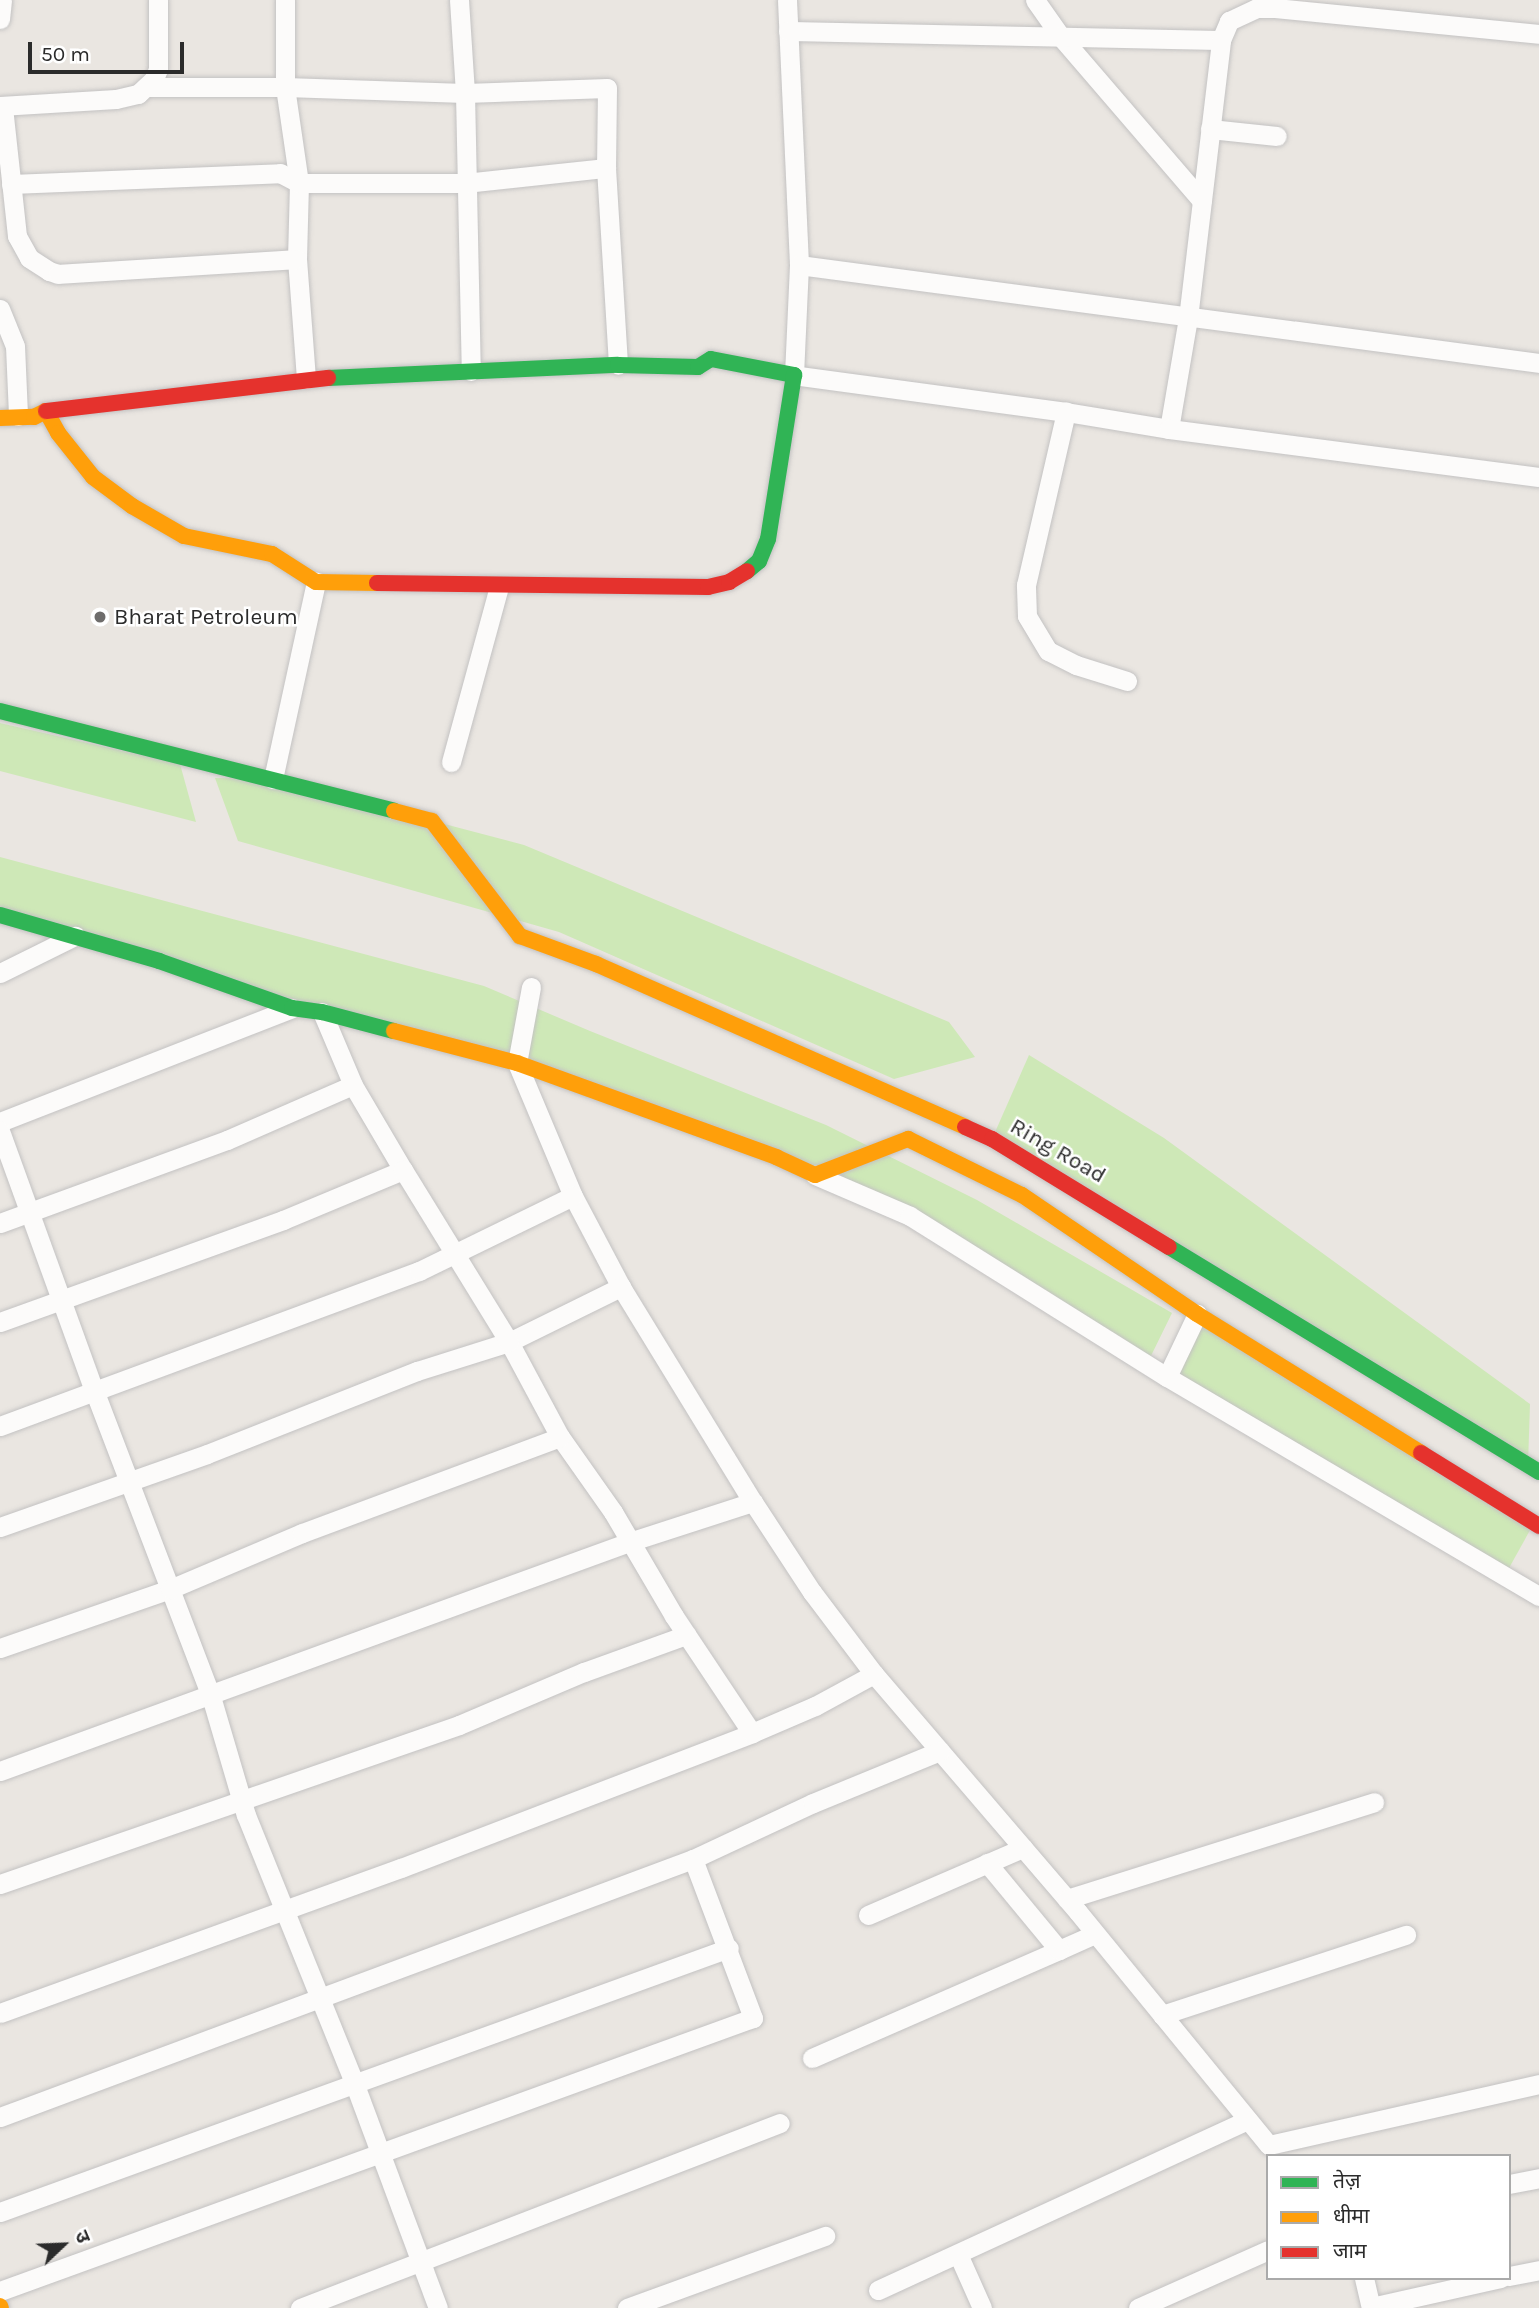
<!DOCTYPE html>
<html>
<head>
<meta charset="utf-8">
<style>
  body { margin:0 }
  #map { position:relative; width:1539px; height:2308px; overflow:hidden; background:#eae6e1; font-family:Karla,"Noto Sans Devanagari",sans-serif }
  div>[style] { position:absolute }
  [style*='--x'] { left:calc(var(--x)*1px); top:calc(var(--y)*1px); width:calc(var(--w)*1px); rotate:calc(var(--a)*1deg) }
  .green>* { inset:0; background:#cee8b7 }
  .roads { filter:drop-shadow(0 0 2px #c3c2c2) drop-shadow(0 0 2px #c3c2c2) }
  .street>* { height:19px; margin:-9.5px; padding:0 9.5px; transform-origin:9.5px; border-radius:9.5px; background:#fcfbfa }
  .fast>* { height:16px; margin:-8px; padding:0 8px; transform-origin:8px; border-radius:8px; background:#30b455 }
  .slow>* { height:16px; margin:-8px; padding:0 8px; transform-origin:8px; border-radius:8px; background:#ff9f0a }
  .jam>* { height:16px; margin:-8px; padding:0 8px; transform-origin:8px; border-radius:8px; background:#e5322d }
  .dots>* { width:19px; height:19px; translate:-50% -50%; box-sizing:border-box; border:4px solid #fff; border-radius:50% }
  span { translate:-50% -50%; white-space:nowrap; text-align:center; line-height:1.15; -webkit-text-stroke:5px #fff; paint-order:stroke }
  .poi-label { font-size:23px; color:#2b2b2b }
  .left { translate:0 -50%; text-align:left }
  .street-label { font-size:23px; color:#2b2b2b }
  .legend { position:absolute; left:1266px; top:2154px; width:245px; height:126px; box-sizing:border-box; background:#fff; border:2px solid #aaa; margin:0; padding:9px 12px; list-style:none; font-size:21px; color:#2b2b2b }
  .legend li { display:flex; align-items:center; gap:14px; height:35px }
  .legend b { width:35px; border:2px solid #aaa }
  .north { position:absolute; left:28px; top:2210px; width:70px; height:70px; -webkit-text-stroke:5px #fff; paint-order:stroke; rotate:67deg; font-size:19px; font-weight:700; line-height:28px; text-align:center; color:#2b2b2b }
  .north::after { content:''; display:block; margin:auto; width:24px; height:32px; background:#2b2b2b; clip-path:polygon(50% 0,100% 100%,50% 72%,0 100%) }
  .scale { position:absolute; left:28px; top:42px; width:156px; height:32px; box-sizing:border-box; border:4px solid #2b2b2b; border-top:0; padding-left:9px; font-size:21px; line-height:24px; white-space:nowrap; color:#2b2b2b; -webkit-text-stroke:5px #fff; paint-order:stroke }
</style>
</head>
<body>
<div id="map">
  <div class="green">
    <i style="clip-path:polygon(0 723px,180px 764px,196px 822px,0 771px)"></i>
    <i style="clip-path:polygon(215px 778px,273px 779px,524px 845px,949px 1022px,975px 1057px,894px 1079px,559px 932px,238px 841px)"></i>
    <i style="clip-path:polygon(0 857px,484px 986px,590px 1031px,826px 1125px,977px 1200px,1172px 1313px,1147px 1364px,910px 1216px,517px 1063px,0 915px)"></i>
    <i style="clip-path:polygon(1029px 1055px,1164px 1138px,1530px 1404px,1528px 1464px,992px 1139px)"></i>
    <i style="clip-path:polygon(1197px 1314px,1534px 1523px,1504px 1577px,1167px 1377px)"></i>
  </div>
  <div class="roads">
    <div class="street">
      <i style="--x:285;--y:0;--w:87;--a:90"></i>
      <i style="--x:285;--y:87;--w:97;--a:81.7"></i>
      <i style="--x:299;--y:183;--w:76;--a:91.5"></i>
      <i style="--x:297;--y:259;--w:120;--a:85.7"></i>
      <i style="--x:459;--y:0;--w:93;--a:86.3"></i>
      <i style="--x:465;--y:93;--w:278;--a:88.8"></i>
      <i style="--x:787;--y:0;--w:265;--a:87.4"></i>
      <i style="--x:1035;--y:0;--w:45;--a:54.9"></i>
      <i style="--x:1061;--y:37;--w:216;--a:49.3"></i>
      <i style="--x:0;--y:19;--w:19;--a:-84"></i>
      <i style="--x:788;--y:31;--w:433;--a:1.2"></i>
      <i style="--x:148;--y:87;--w:137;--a:0"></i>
      <i style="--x:285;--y:87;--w:180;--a:1.9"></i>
      <i style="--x:465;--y:93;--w:142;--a:-2"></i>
      <i style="--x:607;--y:88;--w:80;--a:90.7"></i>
      <i style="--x:606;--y:168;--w:197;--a:86.5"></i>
      <i style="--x:0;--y:106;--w:116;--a:-3.5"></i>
      <i style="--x:116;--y:99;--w:23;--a:-13"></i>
      <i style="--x:138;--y:94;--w:22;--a:-43"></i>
      <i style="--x:154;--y:79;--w:11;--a:-68"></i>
      <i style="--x:158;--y:69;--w:69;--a:-90"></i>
      <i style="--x:3;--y:107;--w:130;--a:83.8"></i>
      <i style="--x:17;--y:236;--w:25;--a:61"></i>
      <i style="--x:29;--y:258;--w:24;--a:33"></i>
      <i style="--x:49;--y:271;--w:9;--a:18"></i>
      <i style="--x:58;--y:274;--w:239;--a:-3.6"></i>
      <i style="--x:1210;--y:129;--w:67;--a:6"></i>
      <i style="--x:11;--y:184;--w:269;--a:-2.3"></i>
      <i style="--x:280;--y:173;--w:21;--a:28"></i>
      <i style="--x:299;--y:183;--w:166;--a:0"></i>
      <i style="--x:465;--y:183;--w:142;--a:-6.1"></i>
      <i style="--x:0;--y:309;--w:40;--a:68"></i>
      <i style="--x:15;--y:346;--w:70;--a:87.5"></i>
      <i style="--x:1066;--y:412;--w:275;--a:-172.3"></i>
      <i style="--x:794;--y:375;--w:110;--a:-87.4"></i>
      <i style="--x:799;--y:265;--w:746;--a:7.54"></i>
      <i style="--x:1169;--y:429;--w:113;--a:-80.3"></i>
      <i style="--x:1188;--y:318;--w:280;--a:-83.2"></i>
      <i style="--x:1221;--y:40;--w:21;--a:-67"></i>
      <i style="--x:1229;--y:21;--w:31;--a:-25"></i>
      <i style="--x:1257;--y:8;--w:18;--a:0"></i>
      <i style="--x:1275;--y:8;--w:265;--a:5.6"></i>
      <i style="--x:1127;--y:681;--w:53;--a:-162.6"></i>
      <i style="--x:1076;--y:665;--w:31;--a:-153"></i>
      <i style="--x:1048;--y:651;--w:41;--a:-121"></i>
      <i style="--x:1027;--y:616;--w:31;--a:-92"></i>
      <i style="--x:1026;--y:585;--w:178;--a:-77"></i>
      <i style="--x:1066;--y:412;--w:104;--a:9.4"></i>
      <i style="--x:1169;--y:429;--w:373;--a:7.4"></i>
      <i style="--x:451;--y:762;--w:182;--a:-74.7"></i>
      <i style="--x:273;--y:779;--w:202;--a:-77.7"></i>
      <i style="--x:0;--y:973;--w:84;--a:-26.3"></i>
      <i style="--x:531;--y:987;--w:77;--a:100.4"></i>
      <i style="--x:517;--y:1063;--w:144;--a:67.2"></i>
      <i style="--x:573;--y:1196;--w:103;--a:62.2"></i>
      <i style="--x:621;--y:1287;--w:252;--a:58.5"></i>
      <i style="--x:753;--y:1502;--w:108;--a:56.8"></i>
      <i style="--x:812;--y:1592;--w:103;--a:52.9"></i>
      <i style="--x:874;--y:1674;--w:313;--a:49.4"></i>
      <i style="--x:1078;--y:1912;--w:301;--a:50.7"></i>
      <i style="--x:1269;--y:2145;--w:277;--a:-12.7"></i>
      <i style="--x:0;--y:1122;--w:313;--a:-21.3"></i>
      <i style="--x:0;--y:1131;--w:276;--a:70.1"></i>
      <i style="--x:94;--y:1390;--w:324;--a:69.1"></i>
      <i style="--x:210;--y:1693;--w:127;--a:73.6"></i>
      <i style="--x:246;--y:1815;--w:291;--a:68"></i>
      <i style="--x:355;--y:2085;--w:238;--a:69.6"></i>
      <i style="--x:815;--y:1175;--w:103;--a:23.3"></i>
      <i style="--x:910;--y:1216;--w:303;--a:32.1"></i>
      <i style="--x:1167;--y:1377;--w:432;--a:30.5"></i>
      <i style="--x:0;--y:1223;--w:242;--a:-20.1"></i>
      <i style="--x:227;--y:1140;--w:137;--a:-23.6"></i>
      <i style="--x:353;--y:1085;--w:79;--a:-113"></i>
      <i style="--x:0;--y:1322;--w:301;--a:-19.8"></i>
      <i style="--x:283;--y:1220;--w:130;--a:-22.6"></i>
      <i style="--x:403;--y:1170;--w:99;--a:-120.5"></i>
      <i style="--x:1167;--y:1377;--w:70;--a:-64.5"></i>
      <i style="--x:0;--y:1426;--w:447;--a:-20.3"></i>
      <i style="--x:419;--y:1271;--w:171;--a:-26"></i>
      <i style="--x:0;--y:1527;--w:219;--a:-19.4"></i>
      <i style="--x:207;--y:1454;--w:226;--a:-21.6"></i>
      <i style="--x:417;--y:1371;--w:96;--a:-17.5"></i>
      <i style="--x:509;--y:1342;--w:125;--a:-26.2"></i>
      <i style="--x:0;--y:1648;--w:180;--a:-19.1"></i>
      <i style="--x:170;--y:1589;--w:143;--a:-23"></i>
      <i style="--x:302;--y:1533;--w:275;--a:-20.4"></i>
      <i style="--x:752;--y:1733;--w:69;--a:-23.2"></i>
      <i style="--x:815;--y:1706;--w:67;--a:-28.5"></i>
      <i style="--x:0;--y:1771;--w:673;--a:-20"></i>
      <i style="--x:632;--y:1541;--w:127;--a:-17.9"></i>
      <i style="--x:0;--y:1884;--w:486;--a:-19.1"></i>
      <i style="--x:459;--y:1725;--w:136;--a:-23"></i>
      <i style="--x:584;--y:1672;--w:109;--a:-19.9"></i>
      <i style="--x:1067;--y:1899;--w:322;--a:-17.5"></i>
      <i style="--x:868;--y:1915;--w:169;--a:-23.4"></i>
      <i style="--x:1059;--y:1950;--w:39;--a:-24"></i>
      <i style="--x:0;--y:2013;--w:426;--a:-19.9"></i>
      <i style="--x:401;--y:1868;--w:376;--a:-21"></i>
      <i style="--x:752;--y:1733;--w:141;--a:-123.7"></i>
      <i style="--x:674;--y:1616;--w:121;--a:-120.4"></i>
      <i style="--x:613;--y:1512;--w:92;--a:-125.2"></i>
      <i style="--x:560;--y:1437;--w:108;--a:-118.2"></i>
      <i style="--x:509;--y:1342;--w:202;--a:-121.6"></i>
      <i style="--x:1162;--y:2015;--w:257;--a:-18.2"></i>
      <i style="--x:812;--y:2058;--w:270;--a:-23.6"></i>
      <i style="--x:1059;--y:1950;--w:113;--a:-129.6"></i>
      <i style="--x:0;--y:2117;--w:739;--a:-20.42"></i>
      <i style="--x:693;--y:1859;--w:132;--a:-25"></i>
      <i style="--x:813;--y:1803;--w:137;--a:-22.3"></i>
      <i style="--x:1509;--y:2184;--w:31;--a:-11"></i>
      <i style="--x:0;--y:2212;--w:775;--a:-19.91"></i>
      <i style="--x:958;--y:2254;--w:59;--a:66"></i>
      <i style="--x:1509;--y:2276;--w:31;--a:-11"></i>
      <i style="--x:1364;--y:2278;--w:31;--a:77"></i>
      <i style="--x:878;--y:2290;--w:407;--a:-24.7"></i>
      <i style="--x:0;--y:2291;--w:801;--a:-19.93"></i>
      <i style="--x:753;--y:2018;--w:170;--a:-110.7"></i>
      <i style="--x:1371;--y:2307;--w:133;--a:-12.6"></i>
      <i style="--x:300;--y:2308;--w:514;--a:-21.08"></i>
      <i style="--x:627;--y:2308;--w:211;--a:-20"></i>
      <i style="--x:1138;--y:2308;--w:142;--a:-24"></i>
    </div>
    <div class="fast">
      <i style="--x:328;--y:378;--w:290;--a:-2.6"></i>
      <i style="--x:618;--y:365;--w:80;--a:1.4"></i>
      <i style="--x:698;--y:367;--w:15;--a:-32"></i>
      <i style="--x:711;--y:359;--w:85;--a:10.9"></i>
      <i style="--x:794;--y:375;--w:166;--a:99"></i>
      <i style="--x:768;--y:539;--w:24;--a:112"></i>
      <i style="--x:759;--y:561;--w:16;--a:140"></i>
      <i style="--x:0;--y:711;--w:406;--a:14.2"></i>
      <i style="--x:0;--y:915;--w:166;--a:16.1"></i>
      <i style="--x:159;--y:961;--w:141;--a:19.5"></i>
      <i style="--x:292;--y:1008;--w:30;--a:8"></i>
      <i style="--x:322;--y:1012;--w:74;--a:14.8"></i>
      <i style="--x:1169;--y:1247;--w:433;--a:31.3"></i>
    </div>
    <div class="slow">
      <i style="--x:0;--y:418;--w:34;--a:-2"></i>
      <i style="--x:34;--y:417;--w:13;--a:-27"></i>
      <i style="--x:46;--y:411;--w:25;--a:61"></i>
      <i style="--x:58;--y:433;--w:56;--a:51.5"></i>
      <i style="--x:93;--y:477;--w:49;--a:36.6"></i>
      <i style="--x:132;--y:506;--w:60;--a:30"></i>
      <i style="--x:184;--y:536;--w:90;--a:11.6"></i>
      <i style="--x:272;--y:554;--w:52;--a:32.5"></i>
      <i style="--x:316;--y:582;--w:61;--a:0.9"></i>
      <i style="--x:394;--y:811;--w:39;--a:15"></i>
      <i style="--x:432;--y:821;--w:145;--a:52.6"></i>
      <i style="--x:520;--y:936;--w:81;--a:20.2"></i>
      <i style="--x:596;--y:964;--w:403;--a:23.8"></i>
      <i style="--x:394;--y:1031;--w:127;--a:14.6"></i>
      <i style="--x:517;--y:1063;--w:276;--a:19.9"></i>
      <i style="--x:776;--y:1157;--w:43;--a:24.8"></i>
      <i style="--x:815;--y:1175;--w:100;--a:-21.2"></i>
      <i style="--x:908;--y:1139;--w:127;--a:26.2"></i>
      <i style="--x:1022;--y:1195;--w:212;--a:34.2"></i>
      <i style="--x:1197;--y:1314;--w:264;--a:31.8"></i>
      <i style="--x:0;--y:2306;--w:2;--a:63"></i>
    </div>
    <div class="jam">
      <i style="--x:46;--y:411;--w:284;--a:-6.7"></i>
      <i style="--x:377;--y:583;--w:331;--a:0.7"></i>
      <i style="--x:708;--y:587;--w:22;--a:-13"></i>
      <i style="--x:729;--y:582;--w:21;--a:-31"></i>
      <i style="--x:965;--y:1127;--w:30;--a:24"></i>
      <i style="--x:992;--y:1139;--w:207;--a:31.4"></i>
      <i style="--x:1421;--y:1453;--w:139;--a:31.7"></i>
    </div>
  </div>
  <div class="dots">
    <i style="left:100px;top:617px;background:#6e6c6b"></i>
  </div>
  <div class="poi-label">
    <span class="left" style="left:114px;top:617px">Bharat Petroleum</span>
  </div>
  <div class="street-label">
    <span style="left:1058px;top:1151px;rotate:30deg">Ring Road</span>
  </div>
  <ul class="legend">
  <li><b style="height:9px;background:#30b455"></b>तेज़</li>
  <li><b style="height:9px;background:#ff9f0a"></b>धीमा</li>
  <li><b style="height:9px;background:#e5322d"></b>जाम</li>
  </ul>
  <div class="north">उ</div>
  <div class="scale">50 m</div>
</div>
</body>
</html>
